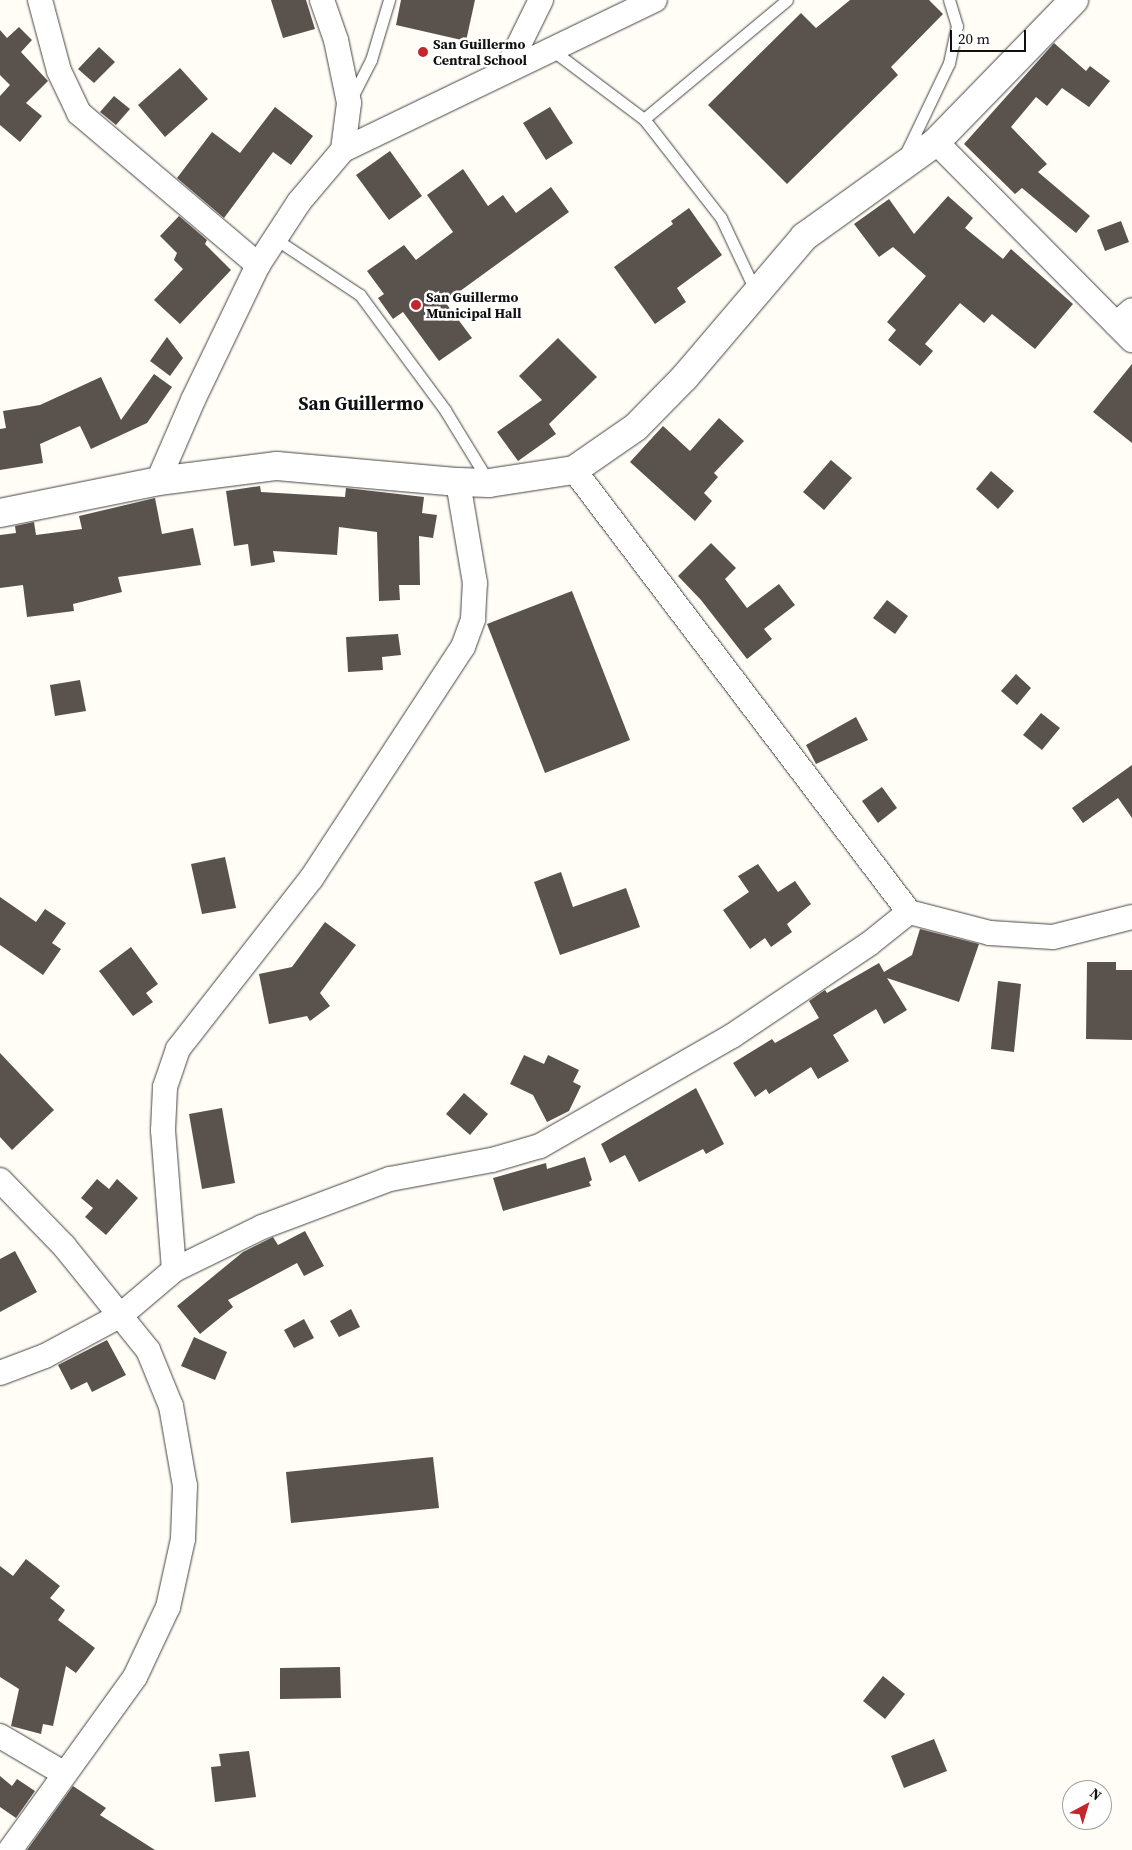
<!DOCTYPE html>
<html>
<head>
<meta charset="utf-8">
<style>
  body { margin:0 }
  #map { position:relative; width:1132px; height:1850px; overflow:hidden; background:#fffdf5; font-family:"Source Serif 4",serif }
  div>[style] { position:absolute }
  [style*='--x'] { left:calc(var(--x)*1px); top:calc(var(--y)*1px); width:calc(var(--w)*1px); rotate:calc(var(--a)*1deg) }
  .building>* { inset:0; background:#5a524d }
  .roads { filter:drop-shadow(0 0 1px #444) drop-shadow(0 0 1px #444) }
  .service>* { height:11px; margin:-5.5px; padding:0 5.5px; transform-origin:5.5px; border-radius:5.5px; background:#fff }
  .minor>* { height:24px; margin:-12px; padding:0 12px; transform-origin:12px; border-radius:12px; background:#fff }
  .tertiary>* { height:28px; margin:-14px; padding:0 14px; transform-origin:14px; border-radius:14px; background:#fff }
  .dots>* { width:14px; height:14px; translate:-50% -50%; box-sizing:border-box; border:2px solid #fff; border-radius:50% }
  span { translate:-50% -50%; white-space:nowrap; text-align:center; line-height:1.15; -webkit-text-stroke:5px #fff; paint-order:stroke }
  .poi-label { font-size:14px; color:#111; font-weight:700 }
  .left { translate:0 -50%; text-align:left }
  .district-label { font-size:19px; color:#111; font-weight:700 }
  .north { position:absolute; left:1062px; top:1780px; width:50px; height:50px; box-sizing:border-box; background:#fff; border:1px solid #a0a0a0; border-radius:50%; rotate:39deg; font-size:14px; font-weight:700; line-height:20px; text-align:center; color:#111 }
  .north::after { content:''; display:block; margin:auto; width:18px; height:22px; background:#c4262e; clip-path:polygon(50% 0,100% 100%,50% 72%,0 100%) }
  .scale { position:absolute; left:950px; top:30px; width:76px; height:22px; box-sizing:border-box; border:2px solid #111; border-top:0; padding-left:6px; font-size:15px; line-height:18px; white-space:nowrap; color:#111; -webkit-text-stroke:4px #fff; paint-order:stroke }
</style>
</head>
<body>
<div id="map">
  <div class="building">
    <i style="clip-path:polygon(271px 0,306px 0,315px 29px,283px 38px)"></i>
    <i style="clip-path:polygon(401px 0,475px 0,466px 41px,396px 25px)"></i>
    <i style="clip-path:polygon(850px 0,929px 0,943px 14px,891px 67px,898px 75px,787px 184px,708px 105px,801px 13px,816px 28px)"></i>
    <i style="clip-path:polygon(19px 27px,32px 40px,21px 52px,48px 81px,26px 103px,42px 116px,20px 142px,0 125px,0 96px,10px 85px,0 75px,0 30px,7px 38px)"></i>
    <i style="clip-path:polygon(1054px 43px,1086px 71px,1090px 66px,1110px 81px,1089px 107px,1062px 88px,1047px 106px,1036px 97px,1011px 127px,1047px 164px,1038px 172px,1090px 216px,1076px 233px,1022px 188px,1015px 194px,964px 144px)"></i>
    <i style="clip-path:polygon(99px 47px,115px 62px,94px 83px,78px 69px)"></i>
    <i style="clip-path:polygon(180px 68px,208px 99px,165px 137px,138px 105px)"></i>
    <i style="clip-path:polygon(114px 96px,130px 109px,116px 125px,100px 112px)"></i>
    <i style="clip-path:polygon(275px 107px,313px 136px,291px 165px,273px 152px,224px 218px,177px 178px,212px 132px,240px 153px)"></i>
    <i style="clip-path:polygon(550px 107px,573px 143px,546px 160px,523px 123px)"></i>
    <i style="clip-path:polygon(390px 151px,422px 196px,389px 220px,356px 175px)"></i>
    <i style="clip-path:polygon(463px 169px,488px 206px,503px 195px,516px 213px,551px 187px,569px 212px,445px 302px,472px 338px,439px 361px,403px 312px,393px 319px,378px 298px,384px 294px,367px 271px,404px 245px,416px 260px,453px 232px,427px 195px)"></i>
    <i style="clip-path:polygon(948px 196px,973px 218px,965px 228px,1003px 259px,1011px 249px,1073px 304px,1035px 349px,992px 314px,984px 323px,960px 303px,925px 344px,933px 351px,920px 366px,888px 340px,896px 330px,887px 322px,926px 276px,893px 247px,879px 257px,854px 224px,889px 199px,914px 234px)"></i>
    <i style="clip-path:polygon(689px 208px,722px 255px,677px 288px,686px 302px,655px 324px,614px 267px,673px 224px,671px 221px)"></i>
    <i style="clip-path:polygon(179px 216px,207px 240px,205px 244px,231px 270px,180px 324px,154px 300px,183px 269px,174px 260px,177px 253px,160px 236px)"></i>
    <i style="clip-path:polygon(1121px 221px,1129px 242px,1105px 251px,1097px 230px)"></i>
    <i style="clip-path:polygon(167px 337px,183px 358px,170px 376px,150px 361px)"></i>
    <i style="clip-path:polygon(558px 338px,597px 377px,549px 424px,556px 434px,518px 461px,497px 432px,542px 400px,519px 376px)"></i>
    <i style="clip-path:polygon(1132px 364px,1132px 443px,1093px 412px)"></i>
    <i style="clip-path:polygon(154px 374px,172px 387px,147px 423px,91px 449px,80px 426px,40px 444px,43px 463px,0 470px,0 429px,6px 428px,3px 411px,40px 405px,101px 377px,121px 420px)"></i>
    <i style="clip-path:polygon(719px 418px,744px 441px,714px 473px,718px 477px,704px 493px,712px 501px,695px 521px,630px 462px,663px 426px,690px 451px)"></i>
    <i style="clip-path:polygon(831px 460px,852px 478px,824px 510px,803px 492px)"></i>
    <i style="clip-path:polygon(991px 471px,1014px 491px,998px 509px,976px 489px)"></i>
    <i style="clip-path:polygon(260px 486px,261px 492px,345px 497px,346px 488px,424px 497px,422px 513px,437px 515px,433px 538px,419px 536px,420px 585px,399px 585px,400px 600px,379px 601px,377px 532px,339px 527px,337px 555px,273px 551px,275px 562px,251px 566px,248px 544px,234px 546px,226px 491px)"></i>
    <i style="clip-path:polygon(155px 498px,162px 534px,193px 528px,201px 565px,118px 577px,122px 592px,73px 604px,74px 611px,27px 617px,23px 585px,0 588px,0 535px,16px 533px,15px 526px,34px 522px,36px 535px,82px 529px,79px 516px)"></i>
    <i style="clip-path:polygon(711px 543px,736px 568px,725px 579px,747px 608px,779px 584px,795px 605px,764px 629px,772px 639px,747px 659px,701px 600px,678px 576px)"></i>
    <i style="clip-path:polygon(572px 591px,630px 740px,545px 773px,487px 624px)"></i>
    <i style="clip-path:polygon(887px 600px,908px 616px,895px 634px,873px 618px)"></i>
    <i style="clip-path:polygon(398px 634px,401px 655px,382px 657px,383px 670px,348px 672px,346px 637px)"></i>
    <i style="clip-path:polygon(1016px 674px,1031px 688px,1017px 705px,1001px 691px)"></i>
    <i style="clip-path:polygon(80px 680px,86px 711px,55px 716px,50px 685px)"></i>
    <i style="clip-path:polygon(1041px 713px,1060px 728px,1042px 750px,1023px 735px)"></i>
    <i style="clip-path:polygon(856px 717px,868px 740px,816px 764px,806px 745px)"></i>
    <i style="clip-path:polygon(1132px 765px,1132px 818px,1118px 798px,1083px 823px,1072px 808px)"></i>
    <i style="clip-path:polygon(882px 787px,897px 808px,878px 823px,862px 801px)"></i>
    <i style="clip-path:polygon(225px 857px,236px 908px,202px 914px,191px 864px)"></i>
    <i style="clip-path:polygon(758px 864px,778px 892px,795px 881px,811px 904px,787px 924px,792px 932px,771px 947px,765px 938px,750px 949px,723px 910px,749px 892px,738px 876px)"></i>
    <i style="clip-path:polygon(561px 872px,573px 907px,626px 888px,640px 927px,560px 955px,534px 882px)"></i>
    <i style="clip-path:polygon(0 897px,36px 922px,45px 909px,66px 923px,52px 943px,61px 949px,43px 975px,0 945px)"></i>
    <i style="clip-path:polygon(325px 922px,356px 945px,320px 993px,330px 1006px,310px 1021px,307px 1016px,269px 1024px,259px 974px,292px 967px)"></i>
    <i style="clip-path:polygon(920px 929px,979px 944px,959px 1002px,887px 978px,907px 1010px,884px 1024px,876px 1009px,833px 1035px,849px 1061px,818px 1079px,811px 1067px,769px 1094px,766px 1089px,755px 1097px,733px 1063px,772px 1039px,775px 1043px,819px 1018px,809px 1001px,825px 990px,827px 993px,879px 963px,884px 972px,912px 955px)"></i>
    <i style="clip-path:polygon(131px 947px,158px 984px,146px 993px,153px 1002px,133px 1016px,99px 971px)"></i>
    <i style="clip-path:polygon(1087px 962px,1116px 962px,1116px 970px,1132px 970px,1132px 1040px,1086px 1039px)"></i>
    <i style="clip-path:polygon(998px 981px,1021px 984px,1014px 1052px,991px 1049px)"></i>
    <i style="clip-path:polygon(0 1053px,54px 1110px,12px 1150px,0 1137px)"></i>
    <i style="clip-path:polygon(524px 1055px,544px 1064px,548px 1055px,579px 1070px,573px 1082px,581px 1086px,569px 1111px,547px 1122px,533px 1095px,510px 1084px)"></i>
    <i style="clip-path:polygon(696px 1088px,724px 1144px,706px 1154px,703px 1149px,639px 1182px,625px 1155px,610px 1163px,601px 1144px)"></i>
    <i style="clip-path:polygon(464px 1093px,488px 1114px,470px 1135px,446px 1114px)"></i>
    <i style="clip-path:polygon(222px 1108px,235px 1183px,202px 1189px,189px 1114px)"></i>
    <i style="clip-path:polygon(585px 1157px,592px 1180px,589px 1182px,591px 1186px,503px 1211px,493px 1178px,546px 1163px,547px 1169px)"></i>
    <i style="clip-path:polygon(97px 1179px,109px 1189px,117px 1179px,138px 1198px,106px 1235px,85px 1217px,93px 1208px,81px 1198px)"></i>
    <i style="clip-path:polygon(305px 1231px,324px 1266px,304px 1276px,297px 1263px,228px 1300px,233px 1307px,200px 1334px,177px 1306px,243px 1252px,273px 1237px,278px 1245px)"></i>
    <i style="clip-path:polygon(15px 1251px,37px 1292px,0 1312px,0 1259px)"></i>
    <i style="clip-path:polygon(351px 1309px,360px 1327px,339px 1337px,330px 1321px)"></i>
    <i style="clip-path:polygon(304px 1319px,314px 1338px,294px 1348px,284px 1330px)"></i>
    <i style="clip-path:polygon(194px 1337px,227px 1352px,215px 1380px,181px 1366px)"></i>
    <i style="clip-path:polygon(107px 1340px,126px 1375px,92px 1392px,87px 1382px,71px 1390px,58px 1365px)"></i>
    <i style="clip-path:polygon(433px 1457px,439px 1508px,291px 1523px,286px 1472px)"></i>
    <i style="clip-path:polygon(26px 1559px,60px 1586px,50px 1598px,65px 1610px,58px 1620px,95px 1648px,76px 1673px,66px 1666px,53px 1726px,43px 1724px,41px 1734px,11px 1726px,19px 1689px,0 1677px,0 1566px,13px 1576px)"></i>
    <i style="clip-path:polygon(340px 1667px,341px 1698px,280px 1699px,280px 1668px)"></i>
    <i style="clip-path:polygon(883px 1676px,905px 1694px,885px 1719px,863px 1701px)"></i>
    <i style="clip-path:polygon(934px 1739px,947px 1771px,904px 1788px,891px 1756px)"></i>
    <i style="clip-path:polygon(249px 1751px,256px 1797px,215px 1802px,211px 1767px,221px 1766px,219px 1754px)"></i>
    <i style="clip-path:polygon(0 1776px,12px 1786px,17px 1779px,35px 1791px,16px 1818px,0 1807px)"></i>
    <i style="clip-path:polygon(73px 1786px,106px 1808px,100px 1815px,155px 1850px,27px 1850px)"></i>
  </div>
  <div class="roads">
    <div class="service">
      <i style="--x:552;--y:50;--w:115;--a:36.9"></i>
      <i style="--x:644;--y:119;--w:125;--a:52.1"></i>
      <i style="--x:721;--y:218;--w:80;--a:64.7"></i>
      <i style="--x:351;--y:99;--w:44;--a:-62.9"></i>
      <i style="--x:371;--y:60;--w:63;--a:-73.3"></i>
      <i style="--x:644;--y:119;--w:186;--a:-39.8"></i>
      <i style="--x:904;--y:157;--w:104;--a:-64.4"></i>
      <i style="--x:949;--y:63;--w:38;--a:-78"></i>
      <i style="--x:957;--y:26;--w:27;--a:-107"></i>
      <i style="--x:274;--y:238;--w:103;--a:33.5"></i>
      <i style="--x:360;--y:295;--w:143;--a:53.5"></i>
      <i style="--x:445;--y:410;--w:84;--a:58.6"></i>
    </div>
    <div class="minor">
      <i style="--x:40;--y:0;--w:73;--a:75"></i>
      <i style="--x:59;--y:71;--w:47;--a:64.5"></i>
      <i style="--x:79;--y:113;--w:235;--a:40.3"></i>
      <i style="--x:322;--y:0;--w:42;--a:70.7"></i>
      <i style="--x:336;--y:40;--w:64;--a:78.3"></i>
      <i style="--x:349;--y:103;--w:47;--a:97.3"></i>
      <i style="--x:507;--y:69;--w:77;--a:-63.8"></i>
      <i style="--x:936;--y:142;--w:279;--a:45.3"></i>
      <i style="--x:1116;--y:324;--w:21;--a:-41"></i>
      <i style="--x:574;--y:470;--w:555;--a:52.84"></i>
      <i style="--x:909;--y:912;--w:84;--a:14.5"></i>
      <i style="--x:990;--y:933;--w:63;--a:3.6"></i>
      <i style="--x:1053;--y:937;--w:81;--a:-14.2"></i>
      <i style="--x:158;--y:481;--w:88;--a:-66.6"></i>
      <i style="--x:193;--y:400;--w:150;--a:-64.3"></i>
      <i style="--x:258;--y:265;--w:75;--a:-56.9"></i>
      <i style="--x:299;--y:202;--w:68;--a:-49.8"></i>
      <i style="--x:343;--y:150;--w:346;--a:-25.7"></i>
      <i style="--x:0;--y:1180;--w:92;--a:45.9"></i>
      <i style="--x:64;--y:1246;--w:134;--a:51.1"></i>
      <i style="--x:148;--y:1350;--w:61;--a:67.7"></i>
      <i style="--x:171;--y:1406;--w:81;--a:80.1"></i>
      <i style="--x:185;--y:1486;--w:53;--a:92.2"></i>
      <i style="--x:183;--y:1539;--w:70;--a:102.4"></i>
      <i style="--x:168;--y:1607;--w:77;--a:115.2"></i>
      <i style="--x:135;--y:1677;--w:213;--a:125.8"></i>
      <i style="--x:174;--y:1270;--w:98;--a:-26"></i>
      <i style="--x:262;--y:1227;--w:137;--a:-20.6"></i>
      <i style="--x:390;--y:1179;--w:104;--a:-10.6"></i>
      <i style="--x:492;--y:1160;--w:50;--a:-16.3"></i>
      <i style="--x:540;--y:1146;--w:221;--a:-29.8"></i>
      <i style="--x:732;--y:1036;--w:165;--a:-33.9"></i>
      <i style="--x:869;--y:944;--w:51;--a:-38.7"></i>
      <i style="--x:0;--y:1373;--w:48;--a:-20.7"></i>
      <i style="--x:45;--y:1356;--w:86;--a:-28.3"></i>
      <i style="--x:121;--y:1315;--w:70;--a:-40.3"></i>
      <i style="--x:174;--y:1270;--w:140;--a:-94.5"></i>
      <i style="--x:163;--y:1130;--w:43;--a:-87.3"></i>
      <i style="--x:165;--y:1087;--w:40;--a:-71.1"></i>
      <i style="--x:178;--y:1049;--w:216;--a:-52"></i>
      <i style="--x:311;--y:879;--w:277;--a:-56.8"></i>
      <i style="--x:463;--y:647;--w:30;--a:-70"></i>
      <i style="--x:473;--y:619;--w:36;--a:-87"></i>
      <i style="--x:475;--y:583;--w:102;--a:-99.6"></i>
      <i style="--x:0;--y:1736;--w:73;--a:30.4"></i>
    </div>
    <div class="tertiary">
      <i style="--x:0;--y:513;--w:161;--a:-11.4"></i>
      <i style="--x:158;--y:481;--w:120;--a:-7.2"></i>
      <i style="--x:277;--y:466;--w:182;--a:5.1"></i>
      <i style="--x:458;--y:482;--w:31;--a:2"></i>
      <i style="--x:489;--y:483;--w:86;--a:-8.7"></i>
      <i style="--x:574;--y:470;--w:75;--a:-34.7"></i>
      <i style="--x:636;--y:427;--w:70;--a:-45.6"></i>
      <i style="--x:685;--y:377;--w:184;--a:-49.6"></i>
      <i style="--x:804;--y:237;--w:163;--a:-35.7"></i>
      <i style="--x:936;--y:142;--w:198;--a:-45.8"></i>
    </div>
  </div>
  <div class="dots">
    <i style="left:423px;top:52px;background:#c4262e"></i>
    <i style="left:416px;top:305px;background:#c4262e"></i>
  </div>
  <div class="poi-label">
    <span class="left" style="left:433px;top:52px">San Guillermo<br>Central School</span>
    <span class="left" style="left:426px;top:305px">San Guillermo<br>Municipal Hall</span>
  </div>
  <div class="district-label">
    <span style="left:361px;top:404px">San Guillermo</span>
  </div>
  <div class="north">N</div>
  <div class="scale">20 m</div>
</div>
</body>
</html>
